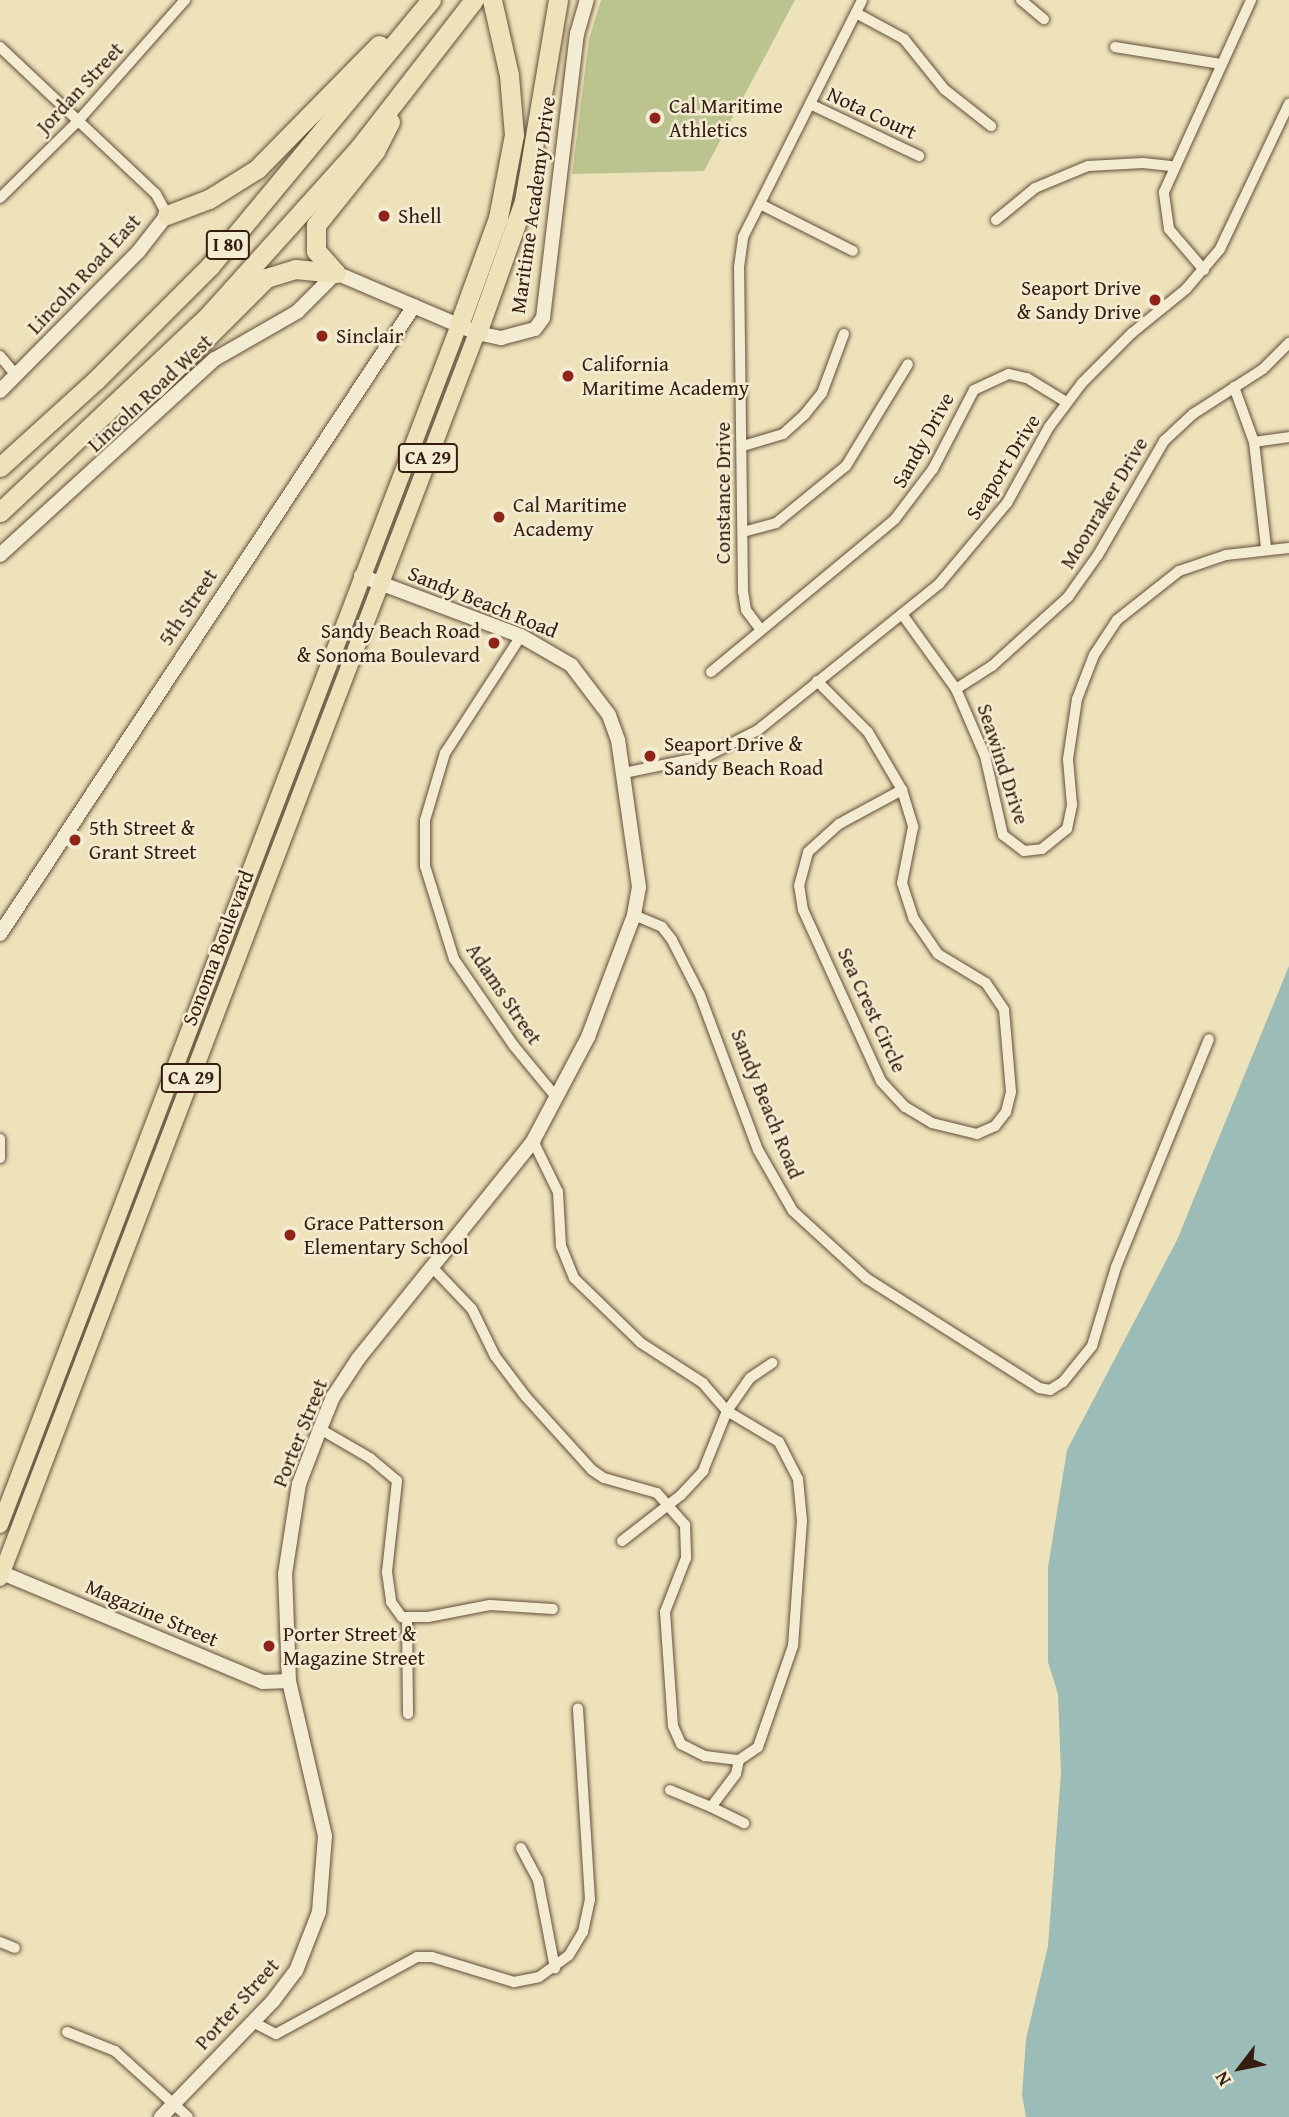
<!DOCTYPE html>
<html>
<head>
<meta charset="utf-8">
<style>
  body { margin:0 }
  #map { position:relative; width:1289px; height:2117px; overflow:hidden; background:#eee2ba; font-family:"Gentium Book Plus",serif }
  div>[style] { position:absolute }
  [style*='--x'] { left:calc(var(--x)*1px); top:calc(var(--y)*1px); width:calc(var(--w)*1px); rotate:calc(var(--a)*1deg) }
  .green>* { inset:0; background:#bbc38e }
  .water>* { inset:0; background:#9bbcb7 }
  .roads { filter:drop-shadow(0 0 2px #634e3a) drop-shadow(0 0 2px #634e3a) }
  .street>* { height:10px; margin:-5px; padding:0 5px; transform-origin:5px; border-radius:5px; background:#f4ecd2 }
  .secondary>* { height:14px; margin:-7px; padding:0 7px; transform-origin:7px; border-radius:7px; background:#f4ecd2 }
  .primary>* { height:16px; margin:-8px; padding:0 8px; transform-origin:8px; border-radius:8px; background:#eee2ba }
  .highway>* { height:19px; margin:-9.5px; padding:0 9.5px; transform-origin:9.5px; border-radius:9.5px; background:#eee2ba }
  .dots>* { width:19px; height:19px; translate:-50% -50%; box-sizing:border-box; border:4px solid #f4ecd2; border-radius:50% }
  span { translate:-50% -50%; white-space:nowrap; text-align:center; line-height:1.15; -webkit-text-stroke:5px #f4ecd2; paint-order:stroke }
  .shield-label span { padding:2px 5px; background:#f4ecd2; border:2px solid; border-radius:5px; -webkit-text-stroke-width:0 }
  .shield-label { font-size:19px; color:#351d0f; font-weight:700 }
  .street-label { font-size:21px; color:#351d0f }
  .poi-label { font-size:21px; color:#351d0f }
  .left { translate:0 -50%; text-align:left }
  .right { translate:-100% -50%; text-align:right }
  .north { position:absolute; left:1205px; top:2033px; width:70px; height:70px; -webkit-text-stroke:5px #f4ecd2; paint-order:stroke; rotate:238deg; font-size:19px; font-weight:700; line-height:28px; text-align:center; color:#351d0f }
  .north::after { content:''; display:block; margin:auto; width:24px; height:32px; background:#351d0f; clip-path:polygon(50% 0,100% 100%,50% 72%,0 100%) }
</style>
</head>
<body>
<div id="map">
  <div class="green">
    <i style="clip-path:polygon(601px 0,795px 0,704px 171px,572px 174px,589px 39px)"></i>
  </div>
  <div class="water">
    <i style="clip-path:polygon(1289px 966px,1289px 2117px,1026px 2117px,1022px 2095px,1026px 2039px,1048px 1946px,1061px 1773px,1058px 1694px,1048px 1662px,1048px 1567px,1067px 1450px,1177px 1240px)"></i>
  </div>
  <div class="roads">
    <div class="street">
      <i style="--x:1021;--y:0;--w:30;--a:40"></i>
      <i style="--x:856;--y:13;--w:55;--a:28.4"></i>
      <i style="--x:904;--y:39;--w:64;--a:51.3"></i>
      <i style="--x:944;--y:89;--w:60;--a:38.2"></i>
      <i style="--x:0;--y:47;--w:214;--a:43.3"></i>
      <i style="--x:156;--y:194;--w:24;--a:62"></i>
      <i style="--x:1115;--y:47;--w:107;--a:9.1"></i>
      <i style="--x:810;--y:104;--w:121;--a:25.5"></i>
      <i style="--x:0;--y:198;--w:110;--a:-44.6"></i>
      <i style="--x:78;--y:121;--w:162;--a:-48.5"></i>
      <i style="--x:760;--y:204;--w:104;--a:26.8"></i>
      <i style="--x:996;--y:220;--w:50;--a:-39.4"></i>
      <i style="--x:1035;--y:188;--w:57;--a:-22.5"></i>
      <i style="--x:1088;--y:166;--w:55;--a:-3.1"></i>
      <i style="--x:1143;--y:163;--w:28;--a:6"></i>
      <i style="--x:1204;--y:270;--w:54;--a:-130.5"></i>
      <i style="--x:1169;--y:229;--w:37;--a:-98"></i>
      <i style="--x:1164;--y:192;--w:211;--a:-65.6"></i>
      <i style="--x:0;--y:356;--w:26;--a:50"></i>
      <i style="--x:1234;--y:387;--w:59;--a:70"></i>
      <i style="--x:1254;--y:442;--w:107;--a:83.5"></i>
      <i style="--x:1254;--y:442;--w:35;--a:-8"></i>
      <i style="--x:743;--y:446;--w:42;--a:-16.7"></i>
      <i style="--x:783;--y:434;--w:30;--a:-42"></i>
      <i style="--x:805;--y:414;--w:27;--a:-51"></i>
      <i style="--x:822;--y:393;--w:63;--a:-69.6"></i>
      <i style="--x:743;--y:532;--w:34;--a:-15"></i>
      <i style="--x:776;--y:523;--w:90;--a:-39.2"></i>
      <i style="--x:846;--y:466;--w:119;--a:-58.7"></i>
      <i style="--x:902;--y:614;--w:92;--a:54.2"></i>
      <i style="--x:956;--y:689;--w:73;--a:66.6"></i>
      <i style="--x:985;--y:756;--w:81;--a:77.2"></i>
      <i style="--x:1003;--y:835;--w:26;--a:37"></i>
      <i style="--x:1024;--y:851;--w:18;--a:-6"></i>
      <i style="--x:1042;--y:849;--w:32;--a:-39"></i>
      <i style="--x:1067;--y:829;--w:25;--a:-78"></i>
      <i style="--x:1072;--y:805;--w:46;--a:-95"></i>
      <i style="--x:1068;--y:759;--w:61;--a:-81.5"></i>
      <i style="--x:1077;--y:699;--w:47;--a:-68.9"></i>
      <i style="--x:1094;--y:655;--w:42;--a:-56.7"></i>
      <i style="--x:1117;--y:620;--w:79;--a:-38.3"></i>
      <i style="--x:1179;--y:571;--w:50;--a:-18.8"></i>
      <i style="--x:1226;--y:555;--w:63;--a:-6.3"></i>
      <i style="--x:761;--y:630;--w:25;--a:-127"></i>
      <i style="--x:746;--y:610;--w:19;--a:-99"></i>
      <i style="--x:743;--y:591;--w:324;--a:-90.7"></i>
      <i style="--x:739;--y:267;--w:30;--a:-82"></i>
      <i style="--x:743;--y:237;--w:265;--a:-63.3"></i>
      <i style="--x:521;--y:636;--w:140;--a:123"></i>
      <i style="--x:445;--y:753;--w:70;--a:106.6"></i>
      <i style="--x:425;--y:820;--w:46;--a:90"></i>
      <i style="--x:425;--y:866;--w:97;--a:72.7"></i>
      <i style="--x:454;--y:959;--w:106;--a:55.4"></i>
      <i style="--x:514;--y:1046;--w:66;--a:50.5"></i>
      <i style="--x:711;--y:672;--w:239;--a:-39.7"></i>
      <i style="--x:895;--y:519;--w:63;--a:-52.8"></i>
      <i style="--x:933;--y:469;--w:89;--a:-62.6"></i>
      <i style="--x:974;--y:390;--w:38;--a:-25"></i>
      <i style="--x:1009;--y:374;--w:18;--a:13"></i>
      <i style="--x:1027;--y:378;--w:46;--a:31.6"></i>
      <i style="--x:817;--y:681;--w:72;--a:45"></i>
      <i style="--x:868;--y:732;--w:67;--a:59.6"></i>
      <i style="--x:956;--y:689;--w:43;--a:-32.6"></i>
      <i style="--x:992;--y:666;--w:103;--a:-42.2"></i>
      <i style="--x:1068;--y:597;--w:52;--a:-54.5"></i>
      <i style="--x:1098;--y:555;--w:132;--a:-59.9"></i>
      <i style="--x:1164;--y:441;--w:40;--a:-43"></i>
      <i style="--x:1193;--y:414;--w:83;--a:-32.7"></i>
      <i style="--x:1263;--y:369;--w:37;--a:-45"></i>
      <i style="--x:624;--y:773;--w:85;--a:-11.6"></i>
      <i style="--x:707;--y:756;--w:57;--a:-27"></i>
      <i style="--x:758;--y:730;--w:233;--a:-38.9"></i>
      <i style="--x:939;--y:584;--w:106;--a:-50"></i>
      <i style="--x:1007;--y:503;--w:87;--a:-61.1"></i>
      <i style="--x:1049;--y:427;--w:55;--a:-53.1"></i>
      <i style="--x:1082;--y:383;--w:71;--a:-45"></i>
      <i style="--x:1132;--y:333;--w:70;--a:-39.2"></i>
      <i style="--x:1186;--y:289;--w:52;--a:-49.6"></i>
      <i style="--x:1220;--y:249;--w:161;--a:-64.6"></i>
      <i style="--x:902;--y:790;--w:39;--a:73"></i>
      <i style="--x:913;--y:827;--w:57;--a:101.1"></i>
      <i style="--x:902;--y:883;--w:38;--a:72"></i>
      <i style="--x:914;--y:919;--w:42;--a:55.6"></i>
      <i style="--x:938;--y:954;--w:56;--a:31.1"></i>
      <i style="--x:986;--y:983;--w:32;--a:56"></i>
      <i style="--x:1004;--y:1010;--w:82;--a:85.1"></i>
      <i style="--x:1011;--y:1092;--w:21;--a:104"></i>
      <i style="--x:1006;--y:1112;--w:18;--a:128"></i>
      <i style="--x:995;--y:1126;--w:20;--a:156"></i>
      <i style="--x:977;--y:1134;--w:46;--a:-166.3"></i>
      <i style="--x:932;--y:1123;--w:31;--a:-149"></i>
      <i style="--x:905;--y:1107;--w:35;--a:-133"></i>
      <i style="--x:881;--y:1081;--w:188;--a:-114.5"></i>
      <i style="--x:803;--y:910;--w:24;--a:-99"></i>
      <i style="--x:799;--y:886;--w:35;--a:-75"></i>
      <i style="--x:808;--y:852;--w:42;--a:-42.1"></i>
      <i style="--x:839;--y:824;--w:72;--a:-28.4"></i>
      <i style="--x:634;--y:915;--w:30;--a:23"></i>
      <i style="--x:662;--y:927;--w:16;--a:52"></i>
      <i style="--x:672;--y:940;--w:62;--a:63"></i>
      <i style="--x:700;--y:995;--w:165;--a:69.5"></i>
      <i style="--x:758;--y:1150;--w:70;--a:60.2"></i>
      <i style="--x:793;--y:1211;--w:99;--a:42.5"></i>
      <i style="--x:866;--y:1278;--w:205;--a:32.4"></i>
      <i style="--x:1039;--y:1388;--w:11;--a:10"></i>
      <i style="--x:1050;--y:1390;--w:15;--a:-32"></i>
      <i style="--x:1063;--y:1382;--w:46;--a:-51.1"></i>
      <i style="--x:1092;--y:1346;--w:83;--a:-73.1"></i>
      <i style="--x:1116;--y:1267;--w:246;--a:-67.8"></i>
      <i style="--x:0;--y:1139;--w:19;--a:90"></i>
      <i style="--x:431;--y:1266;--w:59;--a:46.4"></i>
      <i style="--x:472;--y:1309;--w:52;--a:63.9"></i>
      <i style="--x:495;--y:1356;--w:51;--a:52.9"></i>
      <i style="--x:526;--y:1397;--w:98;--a:47.9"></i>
      <i style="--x:592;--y:1470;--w:14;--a:34"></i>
      <i style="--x:604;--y:1478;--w:55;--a:15.8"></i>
      <i style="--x:657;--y:1493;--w:43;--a:48.8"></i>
      <i style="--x:685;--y:1525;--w:33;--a:88"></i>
      <i style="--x:686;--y:1558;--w:58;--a:111.3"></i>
      <i style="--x:665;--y:1612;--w:114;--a:86"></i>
      <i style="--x:673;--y:1726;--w:20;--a:66"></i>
      <i style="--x:681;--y:1744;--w:27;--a:27"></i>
      <i style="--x:705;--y:1756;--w:34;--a:7"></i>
      <i style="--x:739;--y:1760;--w:23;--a:-34"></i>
      <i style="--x:758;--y:1747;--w:107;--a:-70.9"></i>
      <i style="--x:793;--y:1646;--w:125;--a:-85.9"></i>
      <i style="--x:802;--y:1521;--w:42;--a:-95.4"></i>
      <i style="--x:798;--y:1479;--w:42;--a:-117.2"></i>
      <i style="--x:779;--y:1442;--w:61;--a:-149.2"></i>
      <i style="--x:727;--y:1411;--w:37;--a:-131"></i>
      <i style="--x:703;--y:1383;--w:74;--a:-147.2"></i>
      <i style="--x:641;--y:1343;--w:93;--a:-135.9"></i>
      <i style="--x:574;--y:1278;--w:35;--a:-112"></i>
      <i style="--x:561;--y:1246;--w:54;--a:-93.2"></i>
      <i style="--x:558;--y:1192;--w:57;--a:-116.1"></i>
      <i style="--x:320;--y:1429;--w:58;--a:30.1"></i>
      <i style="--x:370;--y:1458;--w:35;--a:40"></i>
      <i style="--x:397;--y:1481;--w:92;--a:96.3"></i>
      <i style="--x:387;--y:1572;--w:30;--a:82"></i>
      <i style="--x:391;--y:1602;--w:19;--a:54"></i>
      <i style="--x:402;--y:1617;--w:26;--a:0"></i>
      <i style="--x:428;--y:1617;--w:63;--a:-11"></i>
      <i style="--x:490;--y:1605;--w:63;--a:3.6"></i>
      <i style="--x:622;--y:1541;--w:75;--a:-37.9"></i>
      <i style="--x:681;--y:1495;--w:33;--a:-47"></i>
      <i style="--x:703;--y:1471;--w:65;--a:-68.2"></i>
      <i style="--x:727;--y:1411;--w:40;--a:-55.1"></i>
      <i style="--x:750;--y:1378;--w:27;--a:-34"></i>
      <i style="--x:407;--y:1617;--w:97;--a:89.4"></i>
      <i style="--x:739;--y:1760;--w:14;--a:102"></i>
      <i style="--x:736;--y:1774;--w:41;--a:127.1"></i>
      <i style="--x:711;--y:1807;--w:37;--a:26"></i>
      <i style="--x:670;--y:1790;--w:44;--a:22.5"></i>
      <i style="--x:521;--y:1848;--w:36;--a:62"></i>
      <i style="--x:538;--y:1880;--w:90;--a:79.1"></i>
      <i style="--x:0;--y:1942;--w:16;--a:22"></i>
      <i style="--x:253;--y:2022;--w:26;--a:28"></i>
      <i style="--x:276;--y:2034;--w:161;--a:-28.6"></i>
      <i style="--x:417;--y:1957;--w:15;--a:0"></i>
      <i style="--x:432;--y:1957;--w:86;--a:17"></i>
      <i style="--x:514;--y:1982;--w:25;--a:-11"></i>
      <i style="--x:539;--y:1977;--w:37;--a:-36"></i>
      <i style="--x:569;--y:1955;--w:27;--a:-59"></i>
      <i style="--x:583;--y:1932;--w:33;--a:-78"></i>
      <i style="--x:590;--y:1900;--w:192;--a:-93.6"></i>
      <i style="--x:67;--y:2032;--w:52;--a:21.6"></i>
      <i style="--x:115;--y:2051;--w:98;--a:42.1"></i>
    </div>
    <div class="secondary">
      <i style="--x:0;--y:391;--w:196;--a:-45.2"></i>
      <i style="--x:138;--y:252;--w:47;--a:-51.9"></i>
      <i style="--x:0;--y:555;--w:291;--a:-42.4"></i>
      <i style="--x:215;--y:359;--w:95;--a:-29.8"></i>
      <i style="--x:297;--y:312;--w:55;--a:-45"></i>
      <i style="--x:336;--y:273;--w:153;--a:23.1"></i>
      <i style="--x:477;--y:333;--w:25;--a:12"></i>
      <i style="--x:501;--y:338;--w:35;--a:-15"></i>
      <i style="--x:535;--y:329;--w:14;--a:-54"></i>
      <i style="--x:543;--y:318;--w:286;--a:-83.2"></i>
      <i style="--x:577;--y:34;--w:35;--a:-74"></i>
      <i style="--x:0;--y:934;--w:752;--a:-56.61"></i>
      <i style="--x:0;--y:1572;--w:285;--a:22.7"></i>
      <i style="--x:263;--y:1682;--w:26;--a:-2"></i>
      <i style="--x:161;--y:2117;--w:161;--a:-46"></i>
      <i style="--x:273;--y:2001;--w:38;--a:-53"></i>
      <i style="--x:296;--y:1971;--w:63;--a:-68.7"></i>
      <i style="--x:319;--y:1912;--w:76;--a:-85.5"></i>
      <i style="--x:325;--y:1836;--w:159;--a:-103.1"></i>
      <i style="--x:289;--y:1681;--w:107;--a:-92.1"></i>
      <i style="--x:285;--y:1574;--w:91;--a:-81.2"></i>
      <i style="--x:299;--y:1484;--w:59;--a:-69.1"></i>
      <i style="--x:320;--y:1429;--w:35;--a:-68"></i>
      <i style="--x:333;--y:1397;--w:45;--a:-56.7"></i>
      <i style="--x:358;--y:1359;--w:280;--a:-51.2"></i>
      <i style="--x:533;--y:1141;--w:118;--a:-62.1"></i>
      <i style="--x:588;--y:1037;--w:130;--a:-69.3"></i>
      <i style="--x:634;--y:915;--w:28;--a:-80"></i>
      <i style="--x:639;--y:887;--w:148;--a:-98.1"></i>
      <i style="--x:618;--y:740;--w:27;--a:-110"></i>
      <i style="--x:609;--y:715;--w:63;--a:-127.2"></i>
      <i style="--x:571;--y:665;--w:58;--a:-149.9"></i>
      <i style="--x:521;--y:636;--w:171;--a:-159.4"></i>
    </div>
    <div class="primary">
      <i style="--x:0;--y:1525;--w:1285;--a:-69.07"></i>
      <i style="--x:0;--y:1578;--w:1333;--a:-69.04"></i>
    </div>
    <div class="highway">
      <i style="--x:167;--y:215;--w:45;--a:-20.9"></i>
      <i style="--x:209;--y:199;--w:57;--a:-32"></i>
      <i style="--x:257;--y:169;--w:174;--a:-45.5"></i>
      <i style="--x:336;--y:273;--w:30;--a:-132"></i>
      <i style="--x:316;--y:251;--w:26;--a:-90"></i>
      <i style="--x:316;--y:225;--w:95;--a:-51.4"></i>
      <i style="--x:375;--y:151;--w:33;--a:-63"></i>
      <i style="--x:459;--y:325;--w:114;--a:-70"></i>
      <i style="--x:498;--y:218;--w:85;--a:-79.1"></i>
      <i style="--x:514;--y:135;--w:60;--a:-94.8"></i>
      <i style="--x:509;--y:75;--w:77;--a:-102.8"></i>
      <i style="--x:477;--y:333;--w:140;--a:-70.4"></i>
      <i style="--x:524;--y:201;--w:204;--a:-80.4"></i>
      <i style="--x:127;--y:407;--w:33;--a:-33"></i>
      <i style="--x:155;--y:389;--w:157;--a:-45"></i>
      <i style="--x:266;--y:278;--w:30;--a:-17"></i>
      <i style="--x:295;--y:269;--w:41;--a:5.6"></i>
      <i style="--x:0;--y:467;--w:128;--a:-42.2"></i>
      <i style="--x:95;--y:381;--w:163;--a:-45"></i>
      <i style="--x:210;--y:266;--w:346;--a:-50.3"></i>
      <i style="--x:0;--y:512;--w:283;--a:-43.3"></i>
      <i style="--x:206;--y:318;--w:229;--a:-48"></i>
      <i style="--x:359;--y:148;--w:187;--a:-52.2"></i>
    </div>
  </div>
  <div class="dots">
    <i style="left:655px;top:118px;background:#8f2418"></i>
    <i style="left:384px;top:216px;background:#8f2418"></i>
    <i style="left:1155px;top:300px;background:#8f2418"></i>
    <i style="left:322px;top:336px;background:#8f2418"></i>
    <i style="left:568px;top:376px;background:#8f2418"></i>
    <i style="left:499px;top:517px;background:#8f2418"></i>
    <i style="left:494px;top:643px;background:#8f2418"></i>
    <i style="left:650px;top:756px;background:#8f2418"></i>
    <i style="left:75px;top:840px;background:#8f2418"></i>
    <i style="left:290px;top:1235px;background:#8f2418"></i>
    <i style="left:269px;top:1646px;background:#8f2418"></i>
  </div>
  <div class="shield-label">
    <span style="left:228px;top:245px">I 80</span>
    <span style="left:428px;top:458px">CA 29</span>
    <span style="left:191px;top:1078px">CA 29</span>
  </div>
  <div class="street-label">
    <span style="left:80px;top:88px;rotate:-47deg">Jordan Street</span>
    <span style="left:872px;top:113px;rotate:25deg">Nota Court</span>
    <span style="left:533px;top:205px;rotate:-82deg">Maritime Academy Drive</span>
    <span style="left:84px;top:274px;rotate:-47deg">Lincoln Road East</span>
    <span style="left:150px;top:393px;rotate:-43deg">Lincoln Road West</span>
    <span style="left:923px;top:440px;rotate:-61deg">Sandy Drive</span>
    <span style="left:1003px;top:467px;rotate:-58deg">Seaport Drive</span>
    <span style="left:723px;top:493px;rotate:-90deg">Constance Drive</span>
    <span style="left:1104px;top:503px;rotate:-59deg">Moonraker Drive</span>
    <span style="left:483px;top:602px;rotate:22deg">Sandy Beach Road</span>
    <span style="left:188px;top:607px;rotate:-56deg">5th Street</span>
    <span style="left:1003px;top:764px;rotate:72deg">Seawind Drive</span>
    <span style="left:218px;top:948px;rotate:-69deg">Sonoma Boulevard</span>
    <span style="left:504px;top:994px;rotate:56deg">Adams Street</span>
    <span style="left:872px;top:1010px;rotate:65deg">Sea Crest Circle</span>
    <span style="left:767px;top:1104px;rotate:68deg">Sandy Beach Road</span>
    <span style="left:300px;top:1433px;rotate:-68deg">Porter Street</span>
    <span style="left:152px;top:1613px;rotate:23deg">Magazine Street</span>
    <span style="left:237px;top:2004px;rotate:-48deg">Porter Street</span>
  </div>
  <div class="poi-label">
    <span class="left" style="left:669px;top:118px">Cal Maritime<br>Athletics</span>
    <span class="left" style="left:398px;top:216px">Shell</span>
    <span class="right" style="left:1141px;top:300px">Seaport Drive<br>&amp; Sandy Drive</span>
    <span class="left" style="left:336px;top:336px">Sinclair</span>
    <span class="left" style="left:582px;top:376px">California<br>Maritime Academy</span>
    <span class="left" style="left:513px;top:517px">Cal Maritime<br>Academy</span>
    <span class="right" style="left:480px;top:643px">Sandy Beach Road<br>&amp; Sonoma Boulevard</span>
    <span class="left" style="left:664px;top:756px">Seaport Drive &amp;<br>Sandy Beach Road</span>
    <span class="left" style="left:89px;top:840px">5th Street &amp;<br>Grant Street</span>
    <span class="left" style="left:304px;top:1235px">Grace Patterson<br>Elementary School</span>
    <span class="left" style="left:283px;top:1646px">Porter Street &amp;<br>Magazine Street</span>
  </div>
  <div class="north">N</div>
</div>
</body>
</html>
